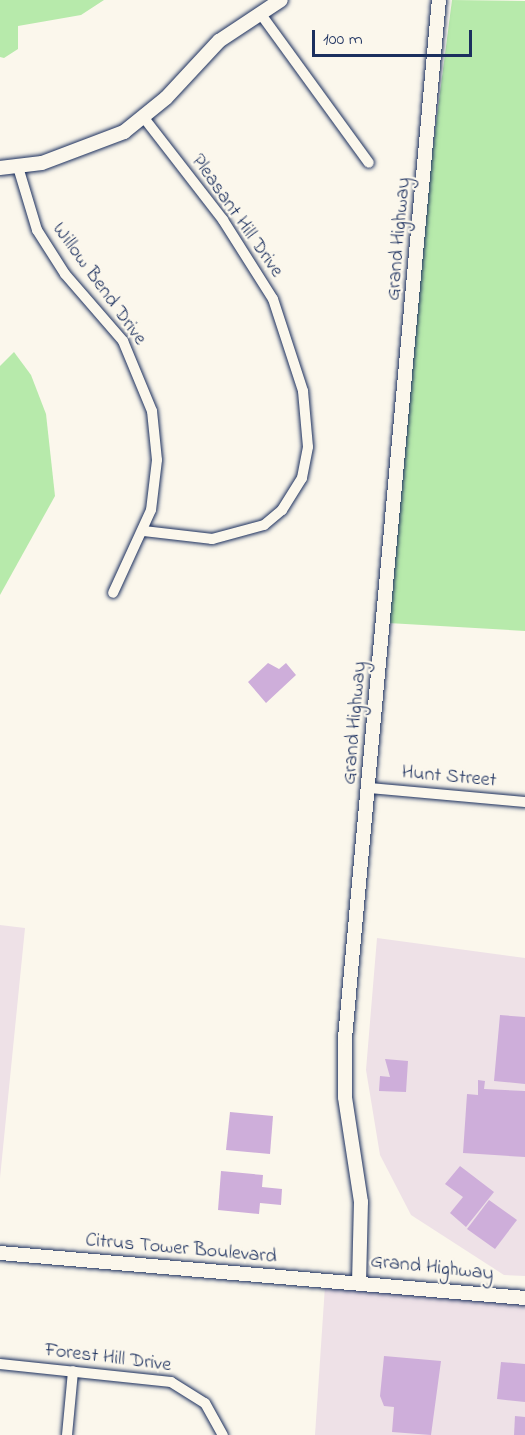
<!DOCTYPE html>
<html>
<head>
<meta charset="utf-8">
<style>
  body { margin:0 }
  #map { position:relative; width:525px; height:1435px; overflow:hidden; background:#fbf7ec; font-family:"Indie Flower",sans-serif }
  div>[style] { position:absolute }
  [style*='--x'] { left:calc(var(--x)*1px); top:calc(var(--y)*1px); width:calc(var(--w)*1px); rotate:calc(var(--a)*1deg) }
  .built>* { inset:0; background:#eee1e7 }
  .green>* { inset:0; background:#b7eaab }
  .building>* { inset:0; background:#ceaeda }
  .roads { filter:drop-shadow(0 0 2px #1b2f5e) drop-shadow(0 0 2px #1b2f5e) }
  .street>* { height:10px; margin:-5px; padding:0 5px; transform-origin:5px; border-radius:5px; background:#fbf7ec }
  .secondary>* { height:14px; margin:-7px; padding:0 7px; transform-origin:7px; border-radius:7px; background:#fbf7ec }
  span { translate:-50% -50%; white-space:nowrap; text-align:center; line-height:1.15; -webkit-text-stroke:4.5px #fbf7ec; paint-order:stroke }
  .street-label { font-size:20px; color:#1b2f5e }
  .scale { position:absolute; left:312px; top:30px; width:160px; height:27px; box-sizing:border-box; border:3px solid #1b2f5e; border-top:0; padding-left:8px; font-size:18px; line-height:21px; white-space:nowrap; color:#1b2f5e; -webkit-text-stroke:4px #fbf7ec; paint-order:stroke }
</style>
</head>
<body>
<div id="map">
  <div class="built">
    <i style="clip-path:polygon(0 925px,25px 928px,0 1178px)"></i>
    <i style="clip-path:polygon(377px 938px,525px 958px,525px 1276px,504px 1275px,411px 1215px,380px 1155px,366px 1070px)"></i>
    <i style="clip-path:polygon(325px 1286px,525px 1304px,525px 1435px,315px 1435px)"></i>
  </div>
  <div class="green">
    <i style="clip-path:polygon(0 0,104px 0,81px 15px,18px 26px,18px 49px,4px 58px,0 57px)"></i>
    <i style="clip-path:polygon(452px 0,525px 1px,525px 631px,388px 623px,427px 193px)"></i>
    <i style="clip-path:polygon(14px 352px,31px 375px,46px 414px,55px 496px,0 595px,0 366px)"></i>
  </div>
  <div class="building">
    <i style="clip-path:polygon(268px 663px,279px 669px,286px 663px,296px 675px,266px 703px,248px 682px)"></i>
    <i style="clip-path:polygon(500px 1015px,525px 1017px,525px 1084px,494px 1081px)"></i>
    <i style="clip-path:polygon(385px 1059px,408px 1061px,406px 1092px,379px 1091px,380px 1076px,390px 1077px)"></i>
    <i style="clip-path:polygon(478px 1080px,485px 1081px,484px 1089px,525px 1091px,525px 1157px,463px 1153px,467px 1094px,478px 1095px)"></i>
    <i style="clip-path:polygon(230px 1112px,273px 1116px,270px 1154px,226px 1150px)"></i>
    <i style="clip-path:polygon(460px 1166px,494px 1192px,466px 1227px,450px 1213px,463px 1197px,445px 1184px)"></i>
    <i style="clip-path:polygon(221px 1171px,263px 1175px,262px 1187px,282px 1189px,281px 1205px,260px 1203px,259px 1214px,218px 1210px)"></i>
    <i style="clip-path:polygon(489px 1200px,517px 1220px,495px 1249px,467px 1229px)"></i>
    <i style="clip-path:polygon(384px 1356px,441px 1361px,431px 1435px,392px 1432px,394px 1407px,384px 1406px,380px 1396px)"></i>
    <i style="clip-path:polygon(501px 1362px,525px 1364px,525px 1402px,497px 1399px)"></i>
    <i style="clip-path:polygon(515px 1416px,525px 1417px,525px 1435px,514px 1435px)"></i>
  </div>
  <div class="roads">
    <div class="street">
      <i style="--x:260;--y:13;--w:185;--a:54"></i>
      <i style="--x:144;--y:118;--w:129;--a:52.2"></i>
      <i style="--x:223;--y:220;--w:93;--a:57.7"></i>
      <i style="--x:273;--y:299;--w:97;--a:71.9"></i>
      <i style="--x:303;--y:391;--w:56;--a:84.9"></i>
      <i style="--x:308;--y:447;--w:32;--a:101"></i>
      <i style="--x:302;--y:478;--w:38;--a:122"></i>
      <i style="--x:282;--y:510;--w:23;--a:140"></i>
      <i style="--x:264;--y:525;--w:54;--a:164.9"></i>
      <i style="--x:212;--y:539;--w:68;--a:-173.3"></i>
      <i style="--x:18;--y:167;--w:66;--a:73.2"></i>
      <i style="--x:37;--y:230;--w:52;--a:57.5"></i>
      <i style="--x:65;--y:274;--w:89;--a:49.1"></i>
      <i style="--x:123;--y:341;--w:76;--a:67.5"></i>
      <i style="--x:152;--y:411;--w:49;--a:84.2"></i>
      <i style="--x:157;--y:460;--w:50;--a:96.8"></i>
      <i style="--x:151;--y:510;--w:91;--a:114.6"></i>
      <i style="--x:369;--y:788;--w:157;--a:5.1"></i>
      <i style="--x:0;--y:1364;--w:172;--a:6"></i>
      <i style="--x:171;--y:1382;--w:40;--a:32"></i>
      <i style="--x:205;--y:1403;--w:37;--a:61"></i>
      <i style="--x:67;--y:1435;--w:64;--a:-84.6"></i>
    </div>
    <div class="secondary">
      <i style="--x:0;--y:168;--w:42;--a:-6.8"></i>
      <i style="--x:42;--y:163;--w:88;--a:-20.7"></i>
      <i style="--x:124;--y:132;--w:54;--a:-39"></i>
      <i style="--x:166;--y:98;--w:78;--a:-47.1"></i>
      <i style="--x:219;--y:41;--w:74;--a:-33.5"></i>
      <i style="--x:0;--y:1253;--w:527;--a:4.9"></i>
      <i style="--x:359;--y:1283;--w:81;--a:-88.6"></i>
      <i style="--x:361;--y:1202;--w:106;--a:-98.7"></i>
      <i style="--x:345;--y:1097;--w:59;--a:-90"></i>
      <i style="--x:345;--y:1038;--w:1042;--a:-84.83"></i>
    </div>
  </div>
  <div class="street-label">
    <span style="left:237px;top:216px;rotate:55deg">Pleasant Hill Drive</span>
    <span style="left:399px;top:239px;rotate:-85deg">Grand Highway</span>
    <span style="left:99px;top:284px;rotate:54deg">Willow Bend Drive</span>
    <span style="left:355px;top:723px;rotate:-85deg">Grand Highway</span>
    <span style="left:449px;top:777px;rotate:5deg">Hunt Street</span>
    <span style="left:181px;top:1249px;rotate:5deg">Citrus Tower Boulevard</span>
    <span style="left:432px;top:1268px;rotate:6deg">Grand Highway</span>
    <span style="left:108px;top:1358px;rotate:7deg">Forest Hill Drive</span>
  </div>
  <div class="scale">100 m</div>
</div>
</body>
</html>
